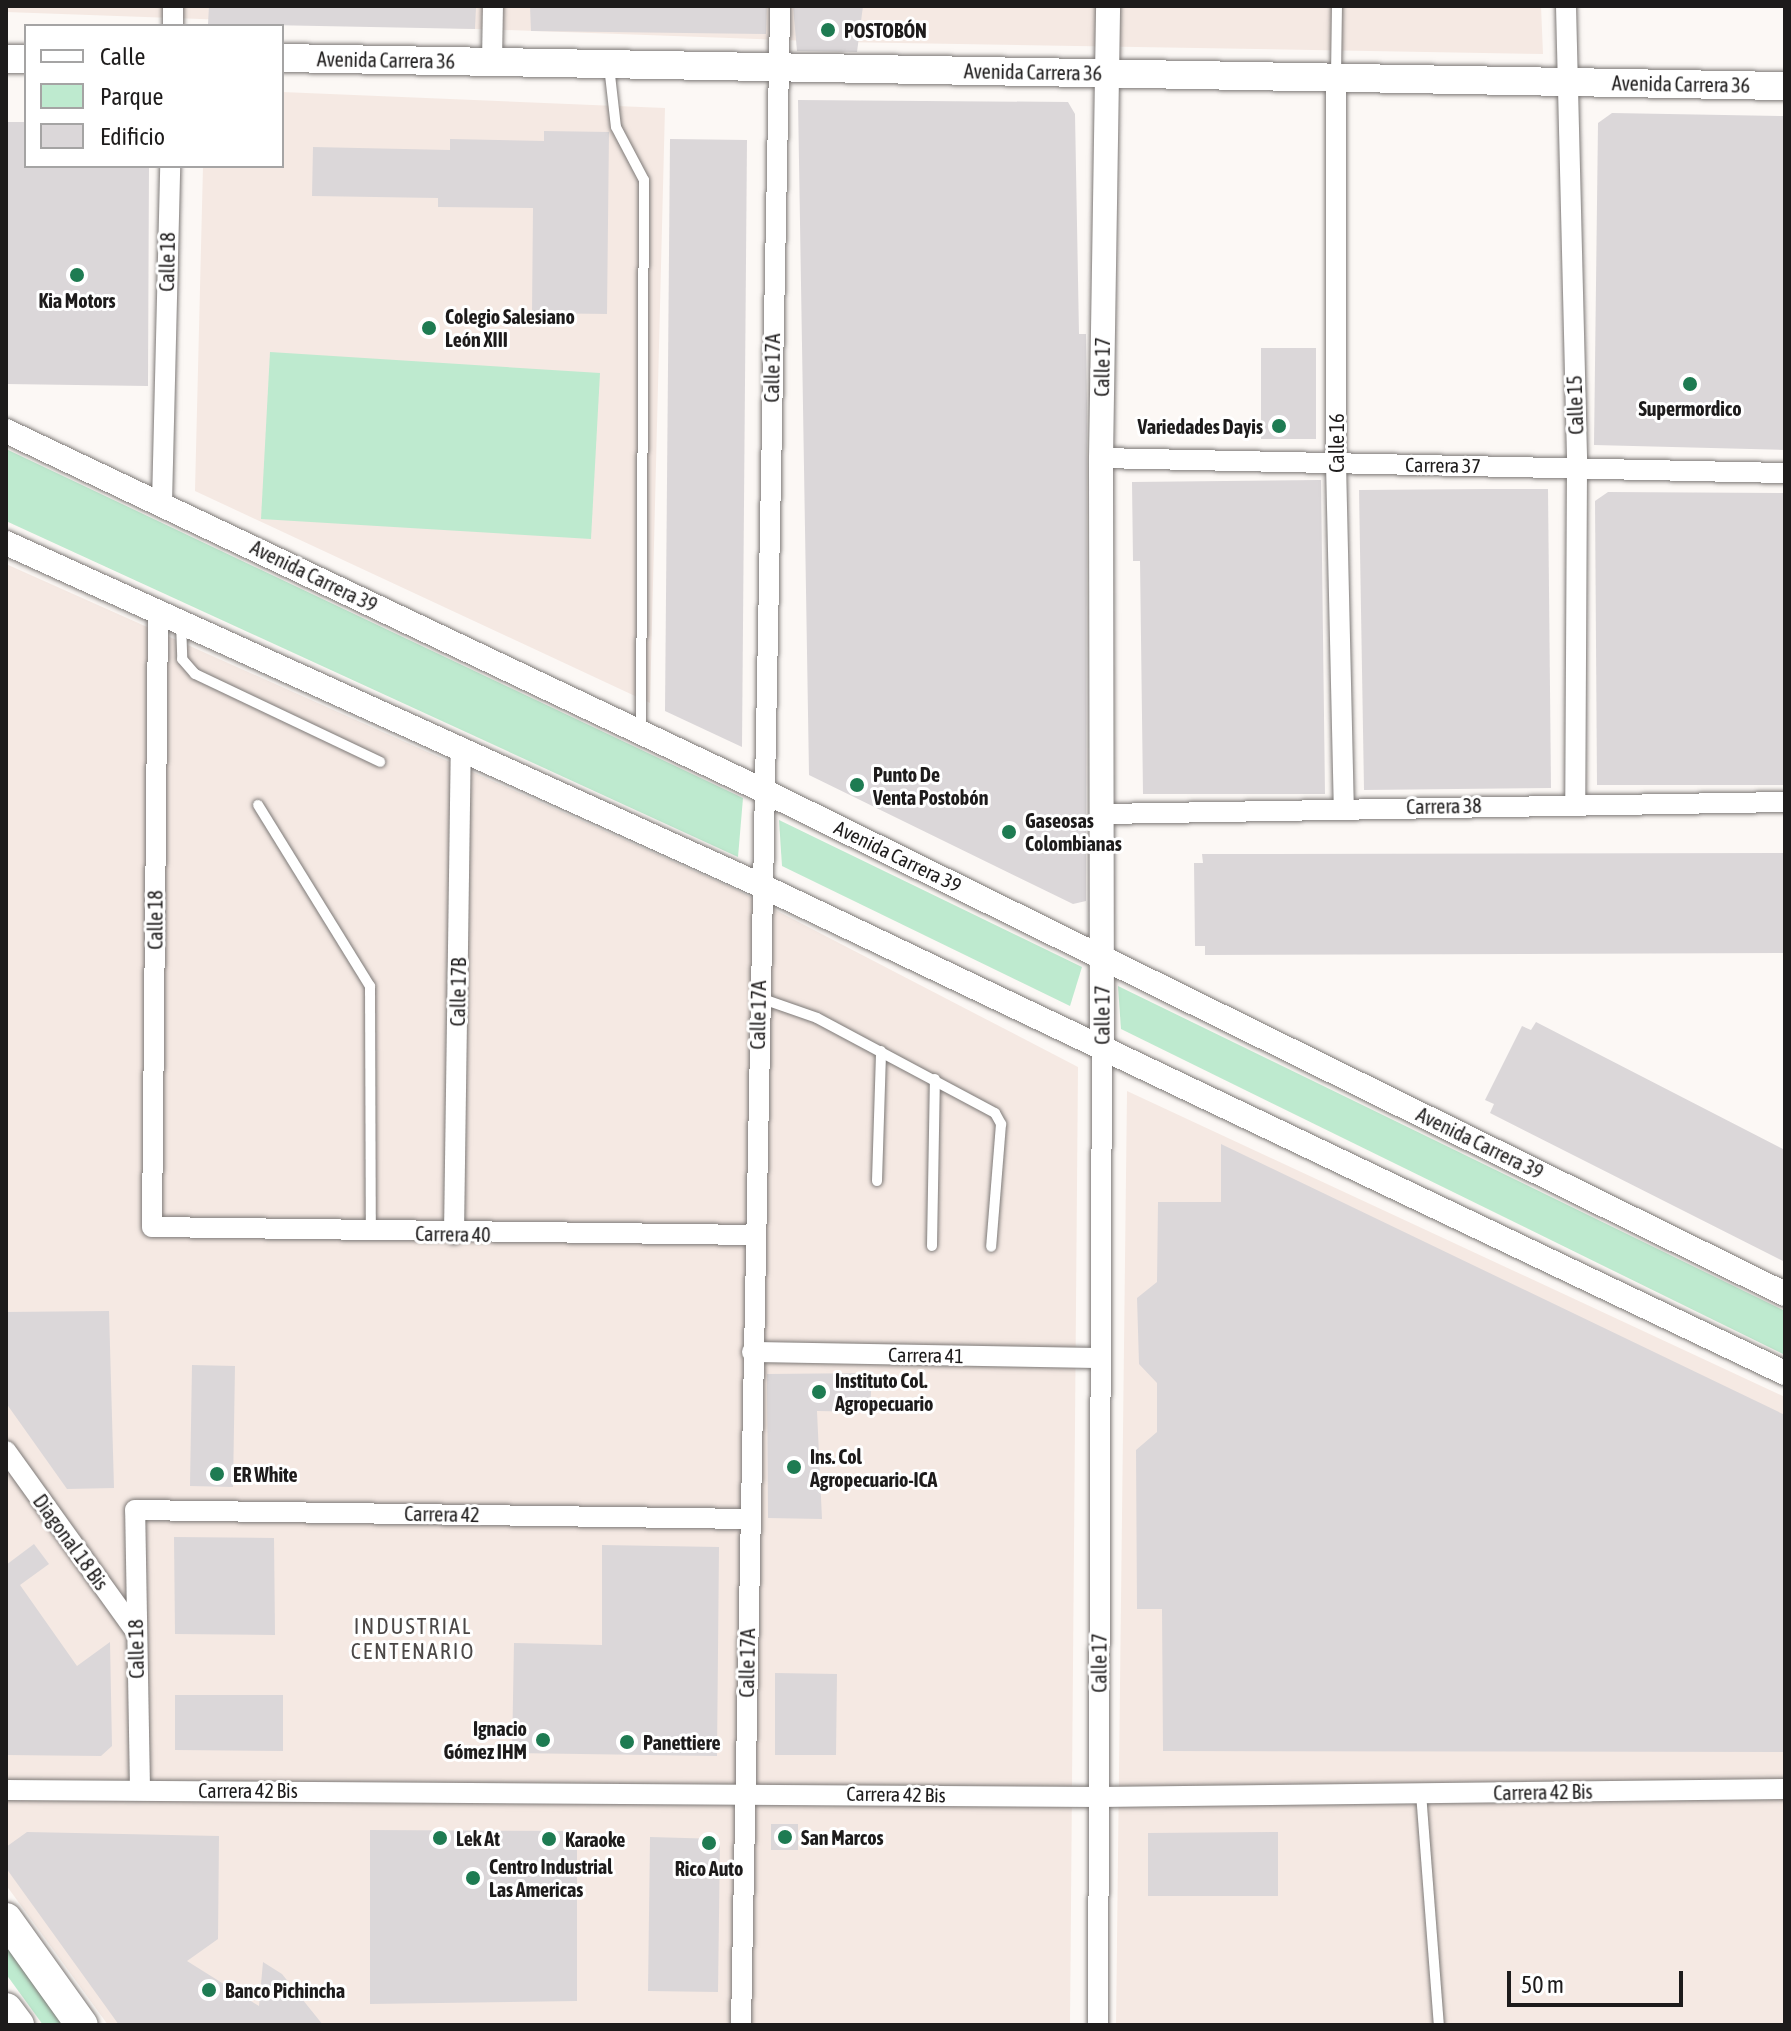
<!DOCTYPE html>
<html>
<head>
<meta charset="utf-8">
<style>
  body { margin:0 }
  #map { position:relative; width:1791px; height:2031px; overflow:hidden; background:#fcf8f5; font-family:"Asap Condensed",sans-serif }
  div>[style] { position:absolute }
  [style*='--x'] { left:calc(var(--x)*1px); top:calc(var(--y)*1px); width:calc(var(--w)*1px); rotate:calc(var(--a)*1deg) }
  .built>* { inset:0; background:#f5e9e3 }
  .green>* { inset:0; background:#beeacf }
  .building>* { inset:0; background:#dbd7d9 }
  .roads { filter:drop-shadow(0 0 2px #7d7977) drop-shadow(0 0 2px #7d7977) }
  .service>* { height:10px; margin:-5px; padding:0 5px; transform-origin:5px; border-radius:5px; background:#fff }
  .minor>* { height:20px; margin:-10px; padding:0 10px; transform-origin:10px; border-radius:10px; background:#fff }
  .tertiary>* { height:24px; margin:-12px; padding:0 12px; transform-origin:12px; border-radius:12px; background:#fff }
  .secondary>* { height:28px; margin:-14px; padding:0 14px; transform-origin:14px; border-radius:14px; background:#fff }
  .trunk>* { height:32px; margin:-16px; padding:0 16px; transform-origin:16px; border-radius:16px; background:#fff }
  .dots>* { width:22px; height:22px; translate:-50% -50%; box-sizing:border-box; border:4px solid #fff; border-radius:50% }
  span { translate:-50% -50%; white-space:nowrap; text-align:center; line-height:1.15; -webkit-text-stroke:6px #fff; paint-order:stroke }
  .poi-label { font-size:20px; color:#1d1b1b; font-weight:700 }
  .left { translate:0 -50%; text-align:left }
  .right { translate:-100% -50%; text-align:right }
  .street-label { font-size:20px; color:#1d1b1b }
  .neighbourhood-label { font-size:22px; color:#4b4746; letter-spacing:2px }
  .frame { position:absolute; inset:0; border:8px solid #1d1b1b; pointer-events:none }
  .legend { position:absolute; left:24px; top:24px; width:260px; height:144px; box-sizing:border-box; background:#fff; border:2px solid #a5a4a4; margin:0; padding:10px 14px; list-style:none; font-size:24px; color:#1d1b1b }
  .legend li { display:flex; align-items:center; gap:16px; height:40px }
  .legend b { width:40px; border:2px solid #a5a4a4 }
  .scale { position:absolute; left:1507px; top:1971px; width:176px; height:36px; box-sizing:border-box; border:4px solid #1d1b1b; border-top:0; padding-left:10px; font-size:24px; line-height:28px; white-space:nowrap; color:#1d1b1b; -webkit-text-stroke:6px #fff; paint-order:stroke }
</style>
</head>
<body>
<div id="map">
  <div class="built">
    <i style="clip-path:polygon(6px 6px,1541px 6px,1543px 54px,840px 42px,6px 12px)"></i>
    <i style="clip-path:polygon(282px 92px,665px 108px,650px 703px,195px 491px,203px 166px,282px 166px)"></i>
    <i style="clip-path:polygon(6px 564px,737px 890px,1078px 1067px,1070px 2025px,108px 2025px,6px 1885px)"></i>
    <i style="clip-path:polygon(1127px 1091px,1785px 1397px,1785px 2025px,1116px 2025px)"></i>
  </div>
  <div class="green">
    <i style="clip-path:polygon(270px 352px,600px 373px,591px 539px,261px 519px)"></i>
    <i style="clip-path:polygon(6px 449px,743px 798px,738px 857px,6px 521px)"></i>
    <i style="clip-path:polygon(779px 820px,1082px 967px,1070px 1006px,782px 866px)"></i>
    <i style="clip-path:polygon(1118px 986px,1785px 1311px,1785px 1355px,1121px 1029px)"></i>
    <i style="clip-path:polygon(6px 1937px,69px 2025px,43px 2025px,6px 1974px)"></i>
  </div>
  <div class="building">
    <i style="clip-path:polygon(209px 6px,476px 6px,475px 29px,208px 24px)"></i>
    <i style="clip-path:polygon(530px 6px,767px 6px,766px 34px,531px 31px)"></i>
    <i style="clip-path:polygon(793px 6px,863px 6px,857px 52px,797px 51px)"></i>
    <i style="clip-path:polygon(798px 100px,1068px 102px,1075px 114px,1079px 334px,1086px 334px,1087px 404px,1086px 901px,1073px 904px,809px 775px)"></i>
    <i style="clip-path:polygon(1612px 113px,1785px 116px,1785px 450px,1594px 445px,1598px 123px)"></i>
    <i style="clip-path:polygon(6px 122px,26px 122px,26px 166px,149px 166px,148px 386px,6px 384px)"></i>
    <i style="clip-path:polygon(544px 131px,609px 132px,607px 314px,532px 313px,533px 208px,438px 207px,438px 198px,312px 196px,313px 147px,450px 150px,450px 139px,544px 141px)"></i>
    <i style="clip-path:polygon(670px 139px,747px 140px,742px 747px,665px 711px)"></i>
    <i style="clip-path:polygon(1261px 348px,1316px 348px,1316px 439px,1261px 439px)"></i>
    <i style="clip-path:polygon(1321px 480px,1325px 794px,1143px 794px,1140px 561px,1133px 561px,1132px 482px)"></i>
    <i style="clip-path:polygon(1487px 489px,1548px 489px,1551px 788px,1364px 790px,1359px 490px)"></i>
    <i style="clip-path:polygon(1608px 492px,1785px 493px,1785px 785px,1597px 785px,1595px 501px)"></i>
    <i style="clip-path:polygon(1785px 853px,1785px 953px,1205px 955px,1205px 946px,1195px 946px,1194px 863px,1203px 863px,1202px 854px)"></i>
    <i style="clip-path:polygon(1536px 1022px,1785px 1150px,1785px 1262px,1490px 1113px,1494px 1104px,1485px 1100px,1522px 1026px,1531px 1030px)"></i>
    <i style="clip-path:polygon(1221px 1144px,1785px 1415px,1785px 1752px,1163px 1751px,1162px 1609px,1137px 1609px,1136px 1450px,1157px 1432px,1157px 1383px,1139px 1364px,1137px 1298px,1157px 1282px,1158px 1202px,1221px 1202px)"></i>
    <i style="clip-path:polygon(109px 1311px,114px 1488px,67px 1489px,6px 1403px,6px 1312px)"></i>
    <i style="clip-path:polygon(192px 1365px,235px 1366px,233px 1487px,190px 1486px)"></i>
    <i style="clip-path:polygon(872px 1373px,870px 1412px,817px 1411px,822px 1519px,768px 1518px,767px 1374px)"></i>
    <i style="clip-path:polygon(174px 1537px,274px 1538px,275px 1635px,175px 1634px)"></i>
    <i style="clip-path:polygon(34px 1544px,49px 1564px,20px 1585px,77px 1666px,110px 1642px,112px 1746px,101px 1756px,6px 1755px,6px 1565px)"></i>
    <i style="clip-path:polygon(602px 1545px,719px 1547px,717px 1756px,512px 1753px,514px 1643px,602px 1645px)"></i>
    <i style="clip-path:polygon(775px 1673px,837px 1674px,836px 1755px,775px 1755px)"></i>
    <i style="clip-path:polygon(175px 1695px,283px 1695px,283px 1751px,175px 1750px)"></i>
    <i style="clip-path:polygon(771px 1824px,798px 1824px,798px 1850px,771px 1850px)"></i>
    <i style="clip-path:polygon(370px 1830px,577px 1831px,577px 2001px,370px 2004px)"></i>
    <i style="clip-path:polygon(27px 1832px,219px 1836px,218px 1939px,187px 1961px,259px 2006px,263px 1962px,282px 1974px,323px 2025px,119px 2025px,6px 1868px,6px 1847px)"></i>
    <i style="clip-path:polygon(1278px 1832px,1278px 1896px,1148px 1896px,1148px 1833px)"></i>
    <i style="clip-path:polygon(650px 1837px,720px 1839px,718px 1992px,648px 1991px)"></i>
  </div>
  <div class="roads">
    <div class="service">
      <i style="--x:609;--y:66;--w:61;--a:83.5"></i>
      <i style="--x:616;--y:127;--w:60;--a:62.2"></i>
      <i style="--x:644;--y:180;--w:550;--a:90.31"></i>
      <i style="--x:1336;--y:76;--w:70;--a:-89.2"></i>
      <i style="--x:181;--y:622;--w:37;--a:88"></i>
      <i style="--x:182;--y:659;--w:20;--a:49"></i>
      <i style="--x:195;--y:674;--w:205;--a:25.4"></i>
      <i style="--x:258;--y:805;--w:213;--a:58.3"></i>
      <i style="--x:370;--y:986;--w:244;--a:89.8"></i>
      <i style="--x:760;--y:998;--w:60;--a:19.3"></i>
      <i style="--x:817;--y:1018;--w:202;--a:28.1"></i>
      <i style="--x:995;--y:1113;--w:13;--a:61"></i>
      <i style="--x:1001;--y:1124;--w:123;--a:94.6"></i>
      <i style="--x:877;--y:1181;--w:130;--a:-88.2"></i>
      <i style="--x:932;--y:1246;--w:167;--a:-89"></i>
      <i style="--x:1421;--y:1793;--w:233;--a:85.6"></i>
    </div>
    <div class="minor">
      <i style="--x:1566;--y:6;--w:462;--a:88.6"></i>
      <i style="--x:1577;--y:468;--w:337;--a:90.3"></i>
      <i style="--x:173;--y:26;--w:20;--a:-90"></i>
      <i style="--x:492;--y:61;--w:55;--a:-89"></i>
      <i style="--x:1336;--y:79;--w:384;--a:90"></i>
      <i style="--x:1336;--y:463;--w:344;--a:88.7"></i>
      <i style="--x:1101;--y:458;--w:684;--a:1.26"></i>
      <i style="--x:162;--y:503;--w:337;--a:-88.6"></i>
      <i style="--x:158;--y:612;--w:615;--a:90.56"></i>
      <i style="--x:152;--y:1227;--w:603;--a:0.76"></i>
      <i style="--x:1104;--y:814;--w:681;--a:-1.01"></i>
      <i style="--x:454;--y:1234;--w:485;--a:-89.2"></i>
      <i style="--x:752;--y:1352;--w:348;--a:1"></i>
      <i style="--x:6;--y:1451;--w:223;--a:54.3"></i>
      <i style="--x:140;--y:1789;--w:279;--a:-91"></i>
      <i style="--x:135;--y:1510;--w:615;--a:0.84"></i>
      <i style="--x:6;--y:1790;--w:1093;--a:0.37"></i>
      <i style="--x:1099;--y:1797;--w:686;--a:-0.67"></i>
      <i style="--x:741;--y:2025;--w:2019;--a:-88.89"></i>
      <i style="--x:1098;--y:2025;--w:979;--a:-89.77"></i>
    </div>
    <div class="tertiary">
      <i style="--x:6;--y:431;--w:837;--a:25.4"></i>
      <i style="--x:762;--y:790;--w:1140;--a:26.23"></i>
      <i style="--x:6;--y:543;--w:828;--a:24.4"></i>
      <i style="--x:760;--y:885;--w:1135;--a:25.46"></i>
      <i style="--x:1102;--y:1046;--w:588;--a:-90.1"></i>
      <i style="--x:1101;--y:458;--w:452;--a:-89.1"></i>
    </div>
    <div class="secondary">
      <i style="--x:282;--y:58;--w:1503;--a:1.07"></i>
      <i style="--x:6;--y:59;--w:20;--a:0"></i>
    </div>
    <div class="trunk">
      <i style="--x:6;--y:1919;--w:130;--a:54.4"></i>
      <i style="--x:6;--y:2009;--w:20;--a:53"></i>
    </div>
  </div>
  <div class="dots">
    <i style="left:828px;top:30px;background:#1e7b52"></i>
    <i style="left:77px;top:275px;background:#1e7b52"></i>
    <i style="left:429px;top:328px;background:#1e7b52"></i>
    <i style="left:1690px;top:384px;background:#1e7b52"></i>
    <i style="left:1279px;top:426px;background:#1e7b52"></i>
    <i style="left:857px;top:785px;background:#1e7b52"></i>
    <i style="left:1009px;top:832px;background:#1e7b52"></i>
    <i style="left:819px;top:1392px;background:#1e7b52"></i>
    <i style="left:794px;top:1467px;background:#1e7b52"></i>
    <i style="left:217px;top:1474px;background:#1e7b52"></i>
    <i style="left:543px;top:1740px;background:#1e7b52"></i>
    <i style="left:627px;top:1742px;background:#1e7b52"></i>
    <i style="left:785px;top:1837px;background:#1e7b52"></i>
    <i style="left:440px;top:1838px;background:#1e7b52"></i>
    <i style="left:549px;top:1839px;background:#1e7b52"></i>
    <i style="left:709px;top:1843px;background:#1e7b52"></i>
    <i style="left:473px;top:1878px;background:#1e7b52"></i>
    <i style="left:209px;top:1990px;background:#1e7b52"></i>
  </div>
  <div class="poi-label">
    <span class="left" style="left:844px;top:30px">POSTOBÓN</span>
    <span style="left:77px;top:300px">Kia Motors</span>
    <span class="left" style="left:445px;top:328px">Colegio Salesiano<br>León XIII</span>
    <span style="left:1690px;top:408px">Supermordico</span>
    <span class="right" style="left:1263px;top:426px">Variedades Dayis</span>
    <span class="left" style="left:873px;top:786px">Punto De<br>Venta Postobón</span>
    <span class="left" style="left:1025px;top:832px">Gaseosas<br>Colombianas</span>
    <span class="left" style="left:835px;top:1392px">Instituto Col.<br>Agropecuario</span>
    <span class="left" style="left:810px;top:1468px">Ins. Col<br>Agropecuario-ICA</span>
    <span class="left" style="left:233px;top:1474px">ER White</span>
    <span class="right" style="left:527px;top:1740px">Ignacio<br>Gómez IHM</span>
    <span class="left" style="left:643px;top:1742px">Panettiere</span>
    <span class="left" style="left:801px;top:1837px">San Marcos</span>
    <span class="left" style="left:456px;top:1838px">Lek At</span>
    <span class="left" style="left:565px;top:1839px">Karaoke</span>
    <span class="left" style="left:489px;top:1878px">Centro Industrial<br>Las Americas</span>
    <span style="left:709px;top:1868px">Rico Auto</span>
    <span class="left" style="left:225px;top:1990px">Banco Pichincha</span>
  </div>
  <div class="street-label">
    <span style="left:386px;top:60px;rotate:1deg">Avenida Carrera 36</span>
    <span style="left:1033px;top:72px;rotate:1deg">Avenida Carrera 36</span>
    <span style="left:1681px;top:84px;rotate:1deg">Avenida Carrera 36</span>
    <span style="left:167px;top:262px;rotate:-89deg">Calle 18</span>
    <span style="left:1102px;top:367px;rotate:-89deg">Calle 17</span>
    <span style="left:772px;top:368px;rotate:-89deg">Calle 17A</span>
    <span style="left:1575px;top:405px;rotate:-92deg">Calle 15</span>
    <span style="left:1336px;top:443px;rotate:-90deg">Calle 16</span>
    <span style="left:1443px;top:465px;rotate:1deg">Carrera 37</span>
    <span style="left:314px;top:576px;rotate:26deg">Avenida Carrera 39</span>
    <span style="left:1444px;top:806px;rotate:-1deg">Carrera 38</span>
    <span style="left:898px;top:856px;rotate:26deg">Avenida Carrera 39</span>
    <span style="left:155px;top:920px;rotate:-90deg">Calle 18</span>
    <span style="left:458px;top:992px;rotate:-89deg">Calle 17B</span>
    <span style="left:758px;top:1015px;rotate:-89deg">Calle 17A</span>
    <span style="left:1102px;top:1015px;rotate:-90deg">Calle 17</span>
    <span style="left:1480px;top:1143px;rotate:26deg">Avenida Carrera 39</span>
    <span style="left:453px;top:1234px;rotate:1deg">Carrera 40</span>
    <span style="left:926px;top:1355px;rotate:1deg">Carrera 41</span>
    <span style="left:442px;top:1514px;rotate:1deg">Carrera 42</span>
    <span style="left:71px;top:1542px;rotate:54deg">Diagonal 18 Bis</span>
    <span style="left:136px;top:1649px;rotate:-91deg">Calle 18</span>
    <span style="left:747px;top:1663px;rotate:-89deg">Calle 17A</span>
    <span style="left:1099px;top:1663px;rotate:-90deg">Calle 17</span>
    <span style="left:248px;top:1790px">Carrera 42 Bis</span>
    <span style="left:1543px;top:1792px;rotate:-1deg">Carrera 42 Bis</span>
    <span style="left:896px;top:1794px;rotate:1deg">Carrera 42 Bis</span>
  </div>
  <div class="neighbourhood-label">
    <span style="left:413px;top:1639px">INDUSTRIAL<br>CENTENARIO</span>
  </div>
  <div class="frame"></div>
  <ul class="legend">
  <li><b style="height:10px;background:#fff"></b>Calle</li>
  <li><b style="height:22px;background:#beeacf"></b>Parque</li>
  <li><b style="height:22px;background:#dbd7d9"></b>Edificio</li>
  </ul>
  <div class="scale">50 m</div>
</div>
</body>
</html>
